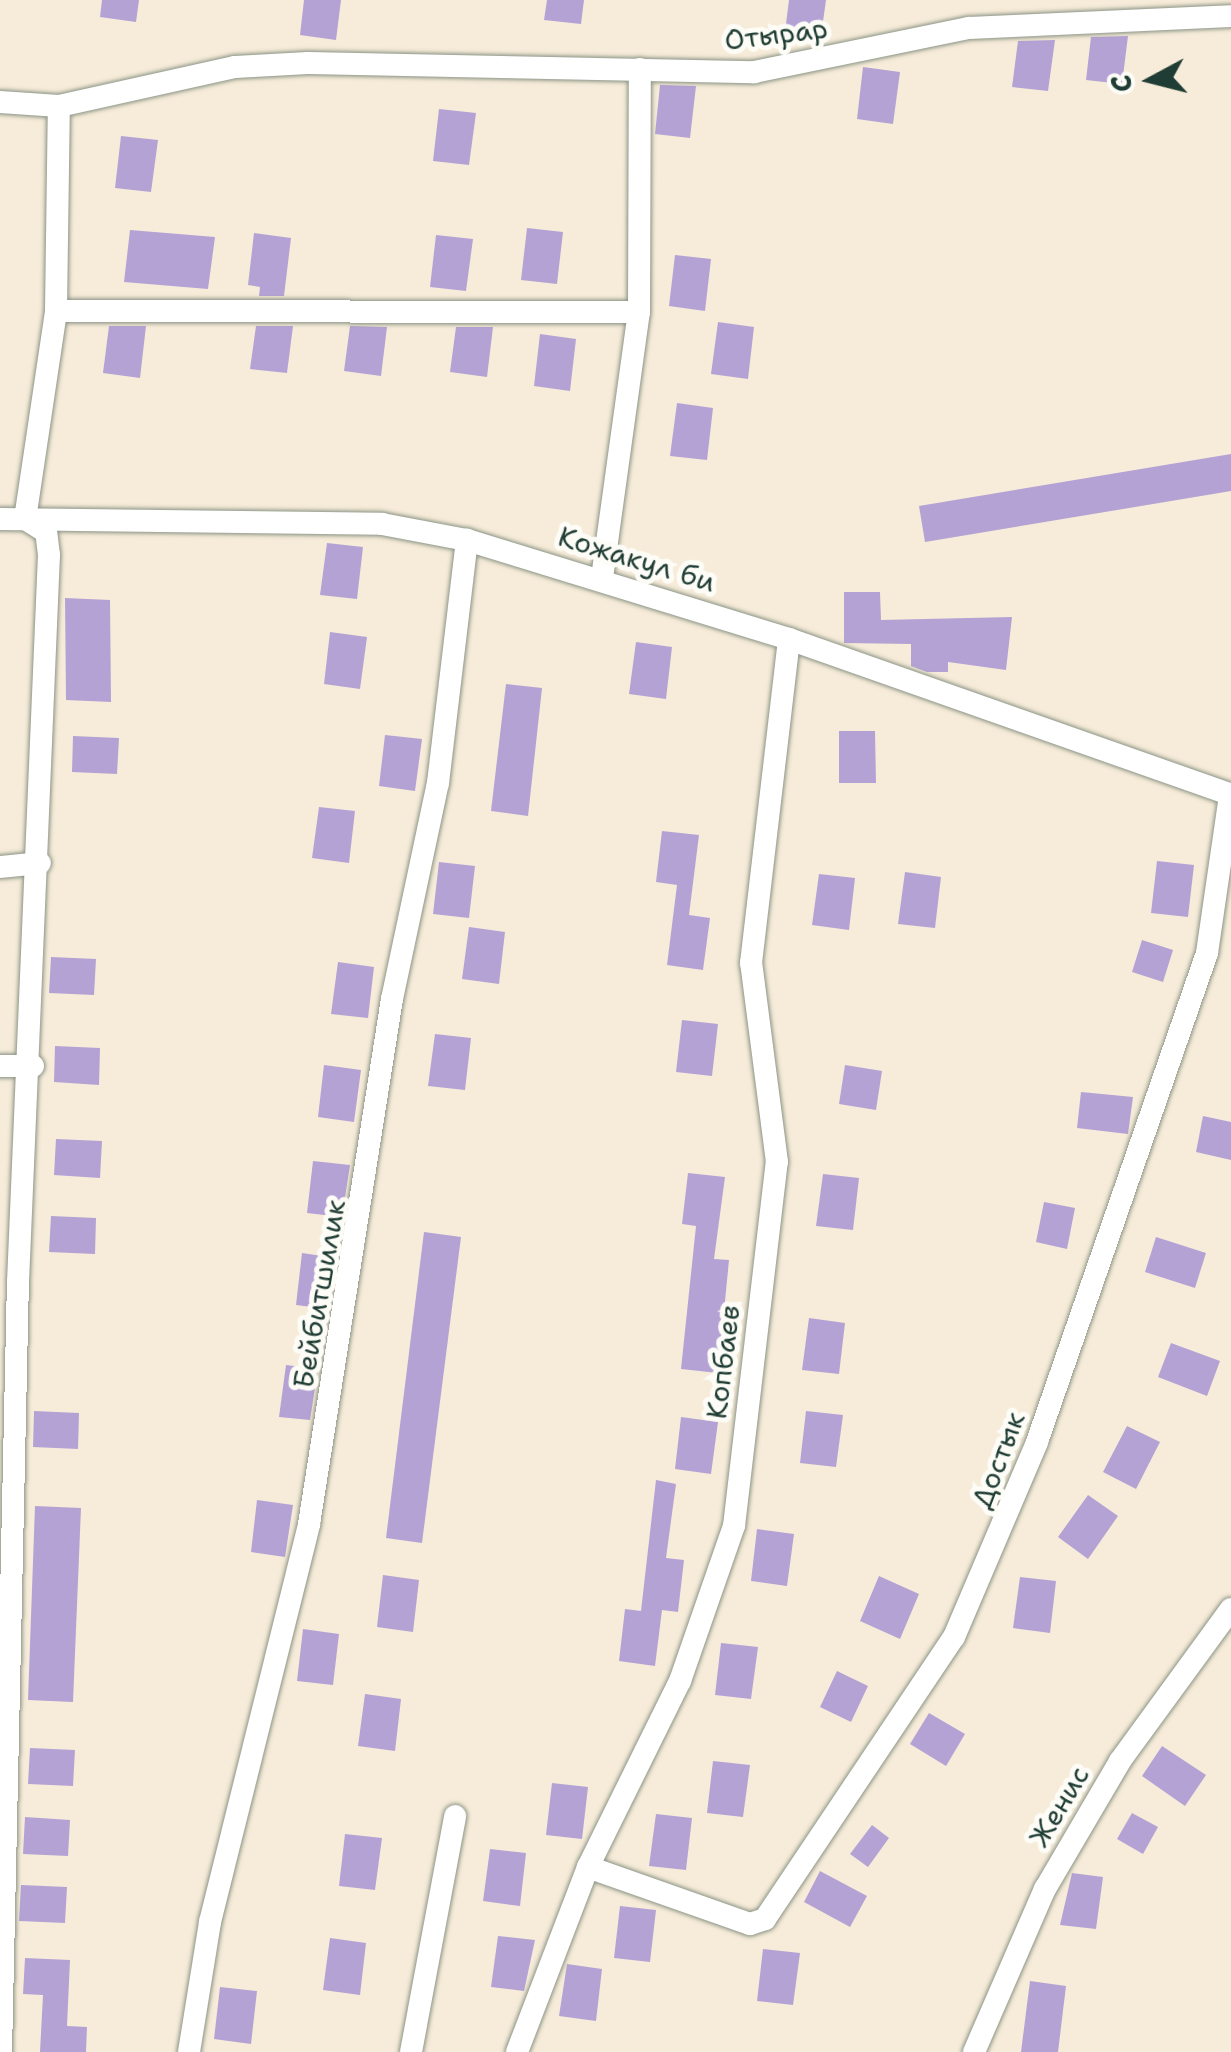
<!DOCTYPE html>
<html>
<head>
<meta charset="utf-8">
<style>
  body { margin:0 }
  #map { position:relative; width:1231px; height:2052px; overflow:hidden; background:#f7ecd9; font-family:"Shantell Sans",sans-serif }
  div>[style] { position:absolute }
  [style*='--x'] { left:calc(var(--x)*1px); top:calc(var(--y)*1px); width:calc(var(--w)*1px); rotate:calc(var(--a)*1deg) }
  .building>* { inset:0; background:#b4a2d5 }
  .roads { filter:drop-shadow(0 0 2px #8b9486) drop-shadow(0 0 2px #8b9486) }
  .street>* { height:22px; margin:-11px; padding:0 11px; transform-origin:11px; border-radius:11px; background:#fff }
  span { translate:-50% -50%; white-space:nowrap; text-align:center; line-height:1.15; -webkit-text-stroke:10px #fdfcf7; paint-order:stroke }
  .street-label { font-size:28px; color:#1f3d34 }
  .north { position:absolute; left:1101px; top:30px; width:100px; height:100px; -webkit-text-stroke:8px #fdfcf7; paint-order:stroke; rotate:263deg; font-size:28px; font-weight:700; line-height:40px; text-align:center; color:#1f3d34 }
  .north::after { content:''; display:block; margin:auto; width:35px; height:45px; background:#1f3d34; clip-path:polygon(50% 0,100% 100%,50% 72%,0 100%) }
</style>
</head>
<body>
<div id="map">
  <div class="building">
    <i style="clip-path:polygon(102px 0,139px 0,136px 22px,100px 17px)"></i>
    <i style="clip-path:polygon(304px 0,341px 0,336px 40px,300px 35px)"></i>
    <i style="clip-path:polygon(547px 0,584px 0,581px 24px,544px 20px)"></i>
    <i style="clip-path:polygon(789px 0,826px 0,820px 43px,784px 40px)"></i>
    <i style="clip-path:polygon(1128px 36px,1122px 84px,1086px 80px,1091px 37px)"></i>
    <i style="clip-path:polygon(1055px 40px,1048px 91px,1012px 87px,1018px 41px)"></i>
    <i style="clip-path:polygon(863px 67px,900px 72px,893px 124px,857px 119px)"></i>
    <i style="clip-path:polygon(660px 85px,696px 86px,690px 138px,655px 134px)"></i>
    <i style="clip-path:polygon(439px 109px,476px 113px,469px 165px,433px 161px)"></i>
    <i style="clip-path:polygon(121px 136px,158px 140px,151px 192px,115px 188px)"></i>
    <i style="clip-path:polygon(527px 228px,563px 232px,557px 284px,521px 280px)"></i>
    <i style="clip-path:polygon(130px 230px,215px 237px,208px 289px,124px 282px)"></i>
    <i style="clip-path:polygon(254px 233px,291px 238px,284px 296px,259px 296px,260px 287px,248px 285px)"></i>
    <i style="clip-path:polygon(436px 235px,473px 239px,466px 291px,430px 287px)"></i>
    <i style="clip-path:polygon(675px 255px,711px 259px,705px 311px,669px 306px)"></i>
    <i style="clip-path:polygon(718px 322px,754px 327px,748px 379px,711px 374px)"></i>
    <i style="clip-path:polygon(109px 326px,146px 326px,140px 378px,103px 373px)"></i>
    <i style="clip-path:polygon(256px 326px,293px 326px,287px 373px,250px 369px)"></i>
    <i style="clip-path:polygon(350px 326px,387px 327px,381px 376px,344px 371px)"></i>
    <i style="clip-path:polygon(456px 327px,493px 327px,487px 377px,450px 372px)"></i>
    <i style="clip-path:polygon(540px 334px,576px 339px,570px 391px,534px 386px)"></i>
    <i style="clip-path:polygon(677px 403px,713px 408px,707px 460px,670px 456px)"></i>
    <i style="clip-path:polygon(1231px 454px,1231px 491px,925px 542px,919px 506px)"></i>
    <i style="clip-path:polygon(327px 543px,363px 547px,357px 599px,320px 595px)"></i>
    <i style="clip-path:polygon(844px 592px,880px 592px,881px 620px,1012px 617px,1006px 670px,948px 662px,948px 672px,927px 672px,911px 666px,911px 644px,844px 643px)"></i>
    <i style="clip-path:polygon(65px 598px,110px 600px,111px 702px,66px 700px)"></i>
    <i style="clip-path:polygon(330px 632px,367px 637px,360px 689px,324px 684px)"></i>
    <i style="clip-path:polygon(636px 642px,672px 647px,666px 699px,629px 694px)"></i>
    <i style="clip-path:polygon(506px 684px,542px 688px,528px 816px,491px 811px)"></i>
    <i style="clip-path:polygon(839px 731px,875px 731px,876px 783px,839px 783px)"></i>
    <i style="clip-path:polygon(385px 735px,422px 739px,415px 791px,379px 786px)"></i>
    <i style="clip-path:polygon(73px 736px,119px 738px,117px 774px,72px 772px)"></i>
    <i style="clip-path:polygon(319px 807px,355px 811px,349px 863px,312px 858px)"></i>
    <i style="clip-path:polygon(662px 831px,699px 835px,689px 915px,710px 918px,703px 970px,667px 965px,677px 885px,656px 882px)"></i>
    <i style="clip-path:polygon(1157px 861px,1194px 865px,1188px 917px,1151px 913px)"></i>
    <i style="clip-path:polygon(439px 862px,475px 866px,469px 918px,433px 914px)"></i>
    <i style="clip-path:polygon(905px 872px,941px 877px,935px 928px,898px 924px)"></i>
    <i style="clip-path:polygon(819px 874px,855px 878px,849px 930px,812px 925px)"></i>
    <i style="clip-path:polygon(469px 927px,505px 932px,499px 984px,462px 979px)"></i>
    <i style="clip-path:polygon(1142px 940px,1173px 950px,1163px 982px,1132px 972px)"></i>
    <i style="clip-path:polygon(51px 957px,96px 959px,94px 995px,49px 993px)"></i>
    <i style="clip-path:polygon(338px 962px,374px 967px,368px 1018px,331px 1014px)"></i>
    <i style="clip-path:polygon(682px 1020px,718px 1024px,712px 1076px,676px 1072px)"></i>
    <i style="clip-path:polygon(435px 1034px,471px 1038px,465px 1090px,428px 1086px)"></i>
    <i style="clip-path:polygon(55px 1046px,100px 1048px,99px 1085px,54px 1082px)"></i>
    <i style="clip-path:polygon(324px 1065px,361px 1070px,354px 1122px,318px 1117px)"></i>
    <i style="clip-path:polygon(845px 1065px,882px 1071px,876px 1110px,839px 1104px)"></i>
    <i style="clip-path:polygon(1081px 1092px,1133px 1097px,1128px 1134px,1077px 1128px)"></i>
    <i style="clip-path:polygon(1203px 1116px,1231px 1122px,1231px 1160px,1196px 1152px)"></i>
    <i style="clip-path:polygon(56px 1139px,102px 1141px,100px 1178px,54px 1175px)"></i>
    <i style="clip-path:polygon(313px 1161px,350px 1165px,342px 1217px,307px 1213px)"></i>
    <i style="clip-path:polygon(688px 1173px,725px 1177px,714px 1259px,729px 1260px,718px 1373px,681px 1369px,696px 1226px,682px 1224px)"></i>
    <i style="clip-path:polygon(823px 1174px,859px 1178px,853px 1230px,816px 1226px)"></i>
    <i style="clip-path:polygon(1044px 1202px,1075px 1208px,1067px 1249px,1036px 1242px)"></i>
    <i style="clip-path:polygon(51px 1216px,96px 1218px,95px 1254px,49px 1252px)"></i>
    <i style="clip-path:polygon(424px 1232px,461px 1237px,422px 1543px,386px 1538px)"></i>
    <i style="clip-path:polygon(1156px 1237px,1206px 1253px,1195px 1288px,1145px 1272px)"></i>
    <i style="clip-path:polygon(302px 1253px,336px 1258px,328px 1309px,296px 1305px)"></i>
    <i style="clip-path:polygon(809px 1318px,845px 1323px,839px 1374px,802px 1370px)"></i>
    <i style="clip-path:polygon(1171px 1343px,1220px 1361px,1207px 1396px,1158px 1377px)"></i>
    <i style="clip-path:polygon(286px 1365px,318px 1369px,310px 1420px,279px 1417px)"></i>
    <i style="clip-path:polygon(34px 1411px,79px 1413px,78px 1449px,33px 1447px)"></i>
    <i style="clip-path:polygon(806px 1411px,843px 1415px,836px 1467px,800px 1463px)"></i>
    <i style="clip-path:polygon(681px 1417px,718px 1422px,711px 1474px,675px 1469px)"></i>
    <i style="clip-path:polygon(1127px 1426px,1160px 1442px,1136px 1489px,1103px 1472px)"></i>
    <i style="clip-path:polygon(656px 1480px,676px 1484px,666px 1558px,684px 1560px,678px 1612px,662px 1610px,655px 1666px,619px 1661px,625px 1609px,641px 1611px)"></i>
    <i style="clip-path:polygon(1088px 1495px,1118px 1516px,1088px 1559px,1058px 1537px)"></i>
    <i style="clip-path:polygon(257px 1500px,293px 1505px,285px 1557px,251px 1552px)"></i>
    <i style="clip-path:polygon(35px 1506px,81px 1508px,73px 1702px,28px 1700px)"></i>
    <i style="clip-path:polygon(757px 1529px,794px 1534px,787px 1586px,751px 1581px)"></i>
    <i style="clip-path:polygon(383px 1575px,419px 1580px,413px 1632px,377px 1627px)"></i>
    <i style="clip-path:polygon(879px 1576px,919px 1594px,900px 1639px,860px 1621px)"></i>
    <i style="clip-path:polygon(1020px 1577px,1056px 1581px,1050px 1633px,1013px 1628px)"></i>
    <i style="clip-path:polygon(303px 1629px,339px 1634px,333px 1685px,297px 1681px)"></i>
    <i style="clip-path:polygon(721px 1643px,758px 1647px,751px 1699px,715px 1695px)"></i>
    <i style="clip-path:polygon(837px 1671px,868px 1686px,851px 1722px,820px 1707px)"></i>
    <i style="clip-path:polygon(365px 1694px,401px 1699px,395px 1751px,358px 1746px)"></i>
    <i style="clip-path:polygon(929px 1713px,965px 1734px,946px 1766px,910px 1744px)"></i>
    <i style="clip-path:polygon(1162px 1746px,1206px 1775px,1185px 1806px,1142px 1776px)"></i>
    <i style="clip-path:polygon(30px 1748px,75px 1750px,73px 1786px,28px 1784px)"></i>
    <i style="clip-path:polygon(713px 1761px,750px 1765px,743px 1817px,707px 1813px)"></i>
    <i style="clip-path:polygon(552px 1783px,588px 1787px,582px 1839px,546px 1835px)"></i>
    <i style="clip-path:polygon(1132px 1813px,1158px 1827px,1143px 1854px,1117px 1839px)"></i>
    <i style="clip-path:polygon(656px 1814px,692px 1818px,686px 1870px,649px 1866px)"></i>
    <i style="clip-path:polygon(25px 1817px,70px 1820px,68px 1856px,23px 1854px)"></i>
    <i style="clip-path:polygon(872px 1825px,889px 1838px,868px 1867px,850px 1854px)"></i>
    <i style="clip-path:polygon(345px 1834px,382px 1838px,375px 1890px,339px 1886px)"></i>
    <i style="clip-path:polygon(490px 1849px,526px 1853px,520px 1906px,483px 1901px)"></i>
    <i style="clip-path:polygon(820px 1871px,867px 1896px,850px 1927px,804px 1902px)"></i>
    <i style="clip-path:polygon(1072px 1873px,1103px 1877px,1096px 1929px,1060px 1925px)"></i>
    <i style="clip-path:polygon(21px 1885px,67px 1887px,65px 1923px,19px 1921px)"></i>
    <i style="clip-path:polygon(620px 1906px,656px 1910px,650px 1962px,614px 1958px)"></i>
    <i style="clip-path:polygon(498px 1936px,535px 1940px,524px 1991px,491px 1987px)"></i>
    <i style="clip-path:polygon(330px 1938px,366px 1943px,360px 1995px,323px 1990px)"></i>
    <i style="clip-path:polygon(763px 1949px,800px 1953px,793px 2005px,757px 2001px)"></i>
    <i style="clip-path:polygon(25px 1958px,70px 1960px,67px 2026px,87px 2027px,86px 2052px,40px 2052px,43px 1995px,23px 1994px)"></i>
    <i style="clip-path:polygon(567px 1964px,602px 1969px,596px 2021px,559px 2016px)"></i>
    <i style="clip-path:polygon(1030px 1981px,1066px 1986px,1058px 2052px,1021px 2052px)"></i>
    <i style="clip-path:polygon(220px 1987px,257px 1991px,251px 2044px,214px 2039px)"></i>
  </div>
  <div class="roads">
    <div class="street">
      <i style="--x:0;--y:102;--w:59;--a:3.9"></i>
      <i style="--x:59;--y:106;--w:180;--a:-12.5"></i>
      <i style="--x:235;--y:67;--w:73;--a:-3.1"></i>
      <i style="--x:308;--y:63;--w:446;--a:1.2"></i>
      <i style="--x:754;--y:72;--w:219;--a:-11.6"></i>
      <i style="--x:969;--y:28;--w:262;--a:-2.6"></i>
      <i style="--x:56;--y:311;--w:583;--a:0.1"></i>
      <i style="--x:0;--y:519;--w:382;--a:0.7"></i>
      <i style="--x:382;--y:524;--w:86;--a:10.7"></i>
      <i style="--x:467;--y:540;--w:337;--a:17.1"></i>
      <i style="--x:789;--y:639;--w:469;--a:19.4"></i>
      <i style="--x:602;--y:578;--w:269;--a:-82.1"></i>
      <i style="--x:639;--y:312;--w:243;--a:-89.8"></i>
      <i style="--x:0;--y:867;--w:40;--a:-5.7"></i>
      <i style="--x:0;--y:1066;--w:33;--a:0"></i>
      <i style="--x:588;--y:1867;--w:172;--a:19.4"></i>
      <i style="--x:750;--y:1924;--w:16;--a:-18"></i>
      <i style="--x:765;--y:1919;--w:339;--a:-56.2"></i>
      <i style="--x:954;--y:1637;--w:212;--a:-66.9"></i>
      <i style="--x:1037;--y:1442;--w:518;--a:-70.83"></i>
      <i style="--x:1207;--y:953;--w:160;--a:-81.7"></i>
      <i style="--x:1;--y:2052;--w:770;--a:-88.74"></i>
      <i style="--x:18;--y:1282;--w:728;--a:-87.56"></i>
      <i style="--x:49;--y:555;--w:23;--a:-97"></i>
      <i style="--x:46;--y:532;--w:25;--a:-148"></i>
      <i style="--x:25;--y:519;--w:210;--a:-81.5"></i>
      <i style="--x:56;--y:311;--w:205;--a:-89.2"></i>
      <i style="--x:189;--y:2052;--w:132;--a:-80.8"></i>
      <i style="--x:210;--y:1922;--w:410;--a:-76"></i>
      <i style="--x:309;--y:1524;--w:532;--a:-81.02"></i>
      <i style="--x:392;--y:999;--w:221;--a:-78"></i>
      <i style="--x:438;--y:783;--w:245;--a:-83.2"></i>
      <i style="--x:411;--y:2052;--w:240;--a:-79.4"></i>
      <i style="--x:517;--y:2052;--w:198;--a:-69"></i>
      <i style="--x:588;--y:1867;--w:208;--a:-63.7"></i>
      <i style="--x:680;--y:1681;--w:164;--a:-70.8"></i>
      <i style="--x:734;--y:1526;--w:367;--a:-83.3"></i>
      <i style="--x:777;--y:1162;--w:201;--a:-97.4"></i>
      <i style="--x:751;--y:963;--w:326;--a:-83.3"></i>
      <i style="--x:974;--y:2052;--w:178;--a:-66.5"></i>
      <i style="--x:1045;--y:1889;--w:148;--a:-59.6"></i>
      <i style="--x:1120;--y:1761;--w:188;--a:-53.9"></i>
    </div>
  </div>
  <div class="street-label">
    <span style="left:776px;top:34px;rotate:-7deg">Отырар</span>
    <span style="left:637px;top:559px;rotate:17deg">Кожакул би</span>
    <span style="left:319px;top:1294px;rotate:-80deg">Бейбитшилик</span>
    <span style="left:723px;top:1362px;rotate:-83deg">Копбаев</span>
    <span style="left:998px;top:1460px;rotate:-69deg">Достык</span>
    <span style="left:1059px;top:1806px;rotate:-59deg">Женис</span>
  </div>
  <div class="north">С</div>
</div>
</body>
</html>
